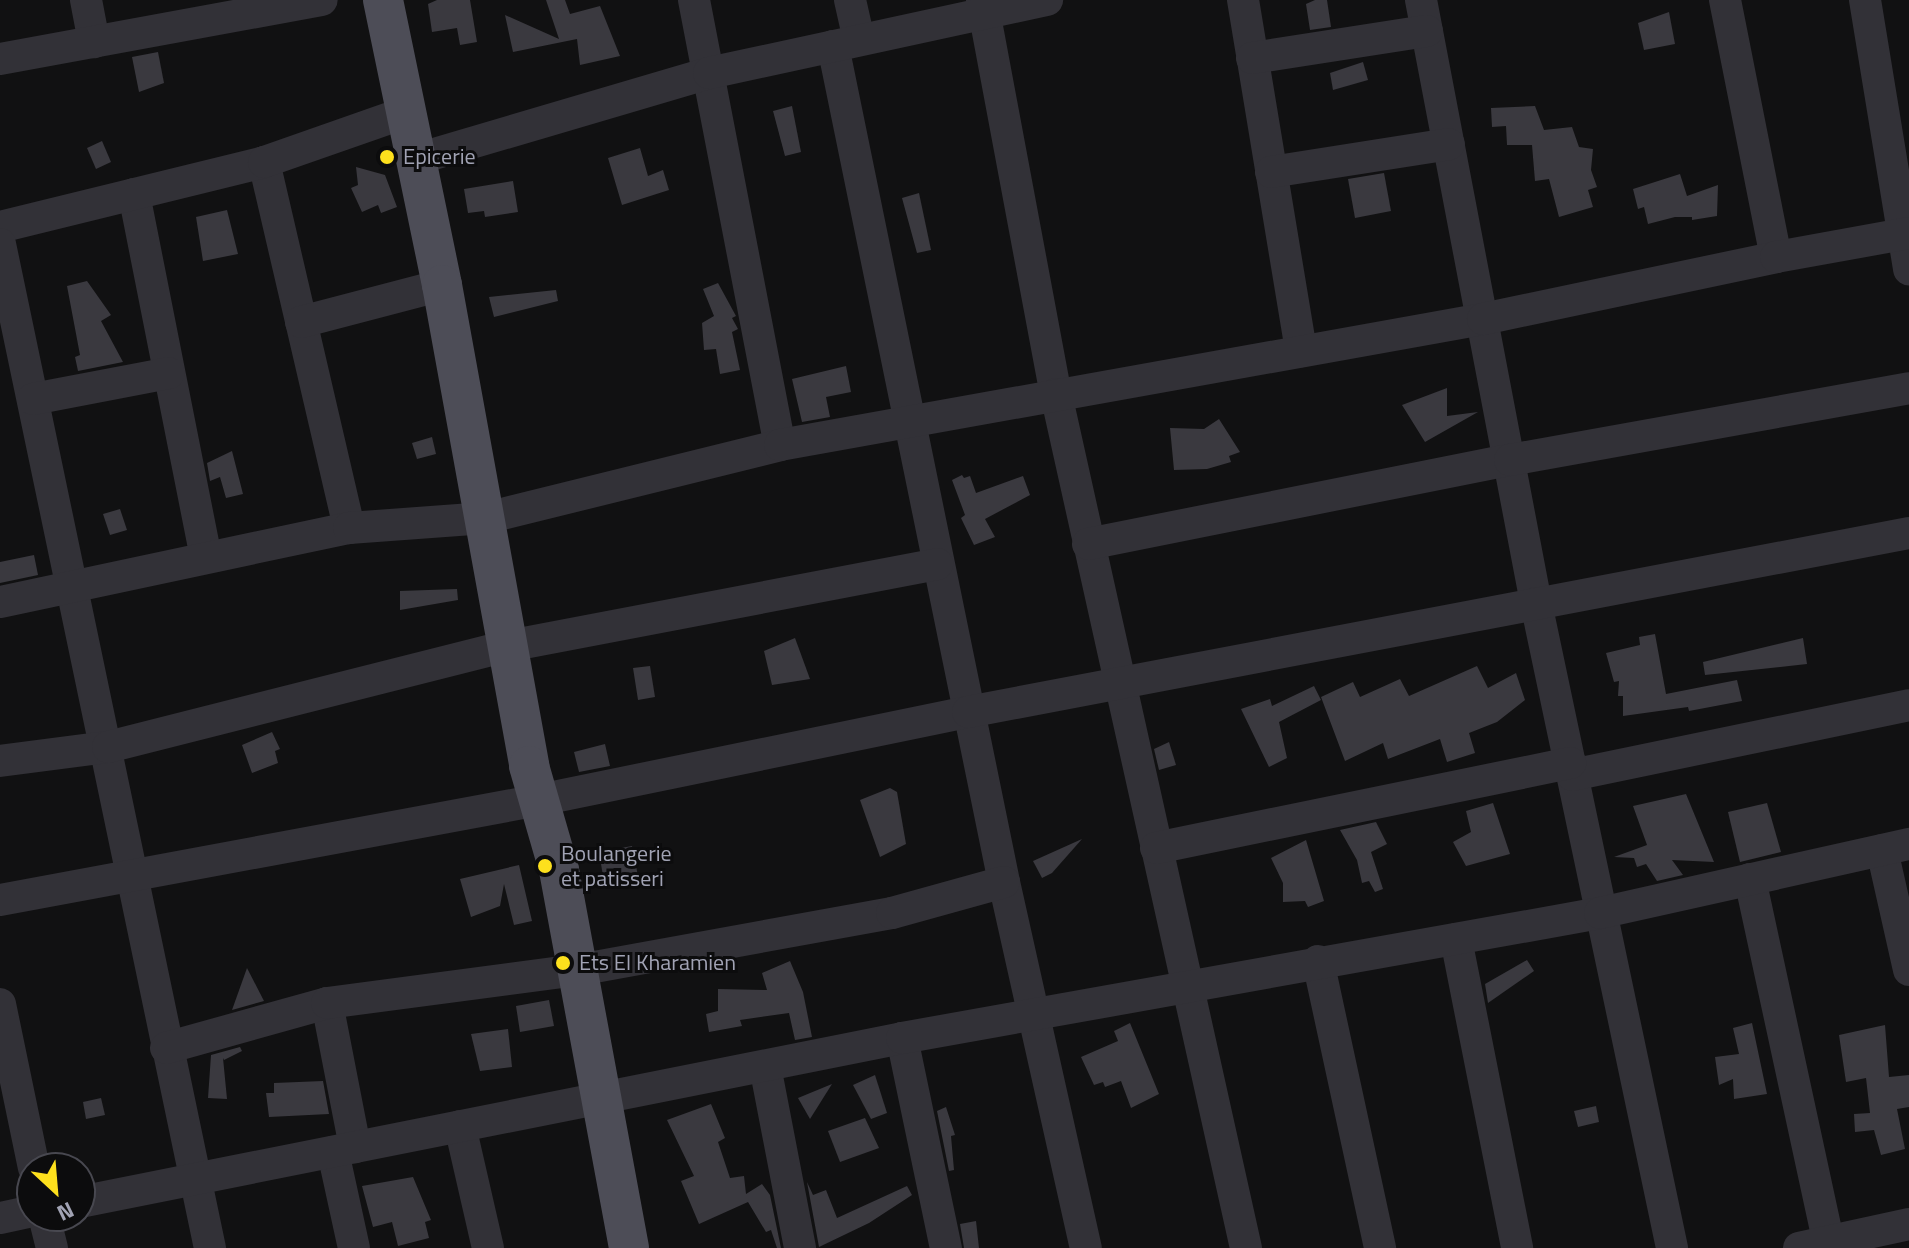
<!DOCTYPE html>
<html>
<head>
<meta charset="utf-8">
<style>
  body { margin:0 }
  #map { position:relative; width:1909px; height:1248px; overflow:hidden; background:#111112; font-family:"Titillium Web",sans-serif }
  div>[style] { position:absolute }
  [style*='--x'] { left:calc(var(--x)*1px); top:calc(var(--y)*1px); width:calc(var(--w)*1px); rotate:calc(var(--a)*1deg) }
  .building>* { inset:0; background:#3a393f }
  .minor>* { height:32px; margin:-16px; padding:0 16px; transform-origin:16px; border-radius:16px; background:#323137 }
  .major>* { height:40px; margin:-20px; padding:0 20px; transform-origin:20px; border-radius:20px; background:#4d4d57 }
  .dots>* { width:22px; height:22px; translate:-50% -50%; box-sizing:border-box; border:4px solid #0c0c0d; border-radius:50% }
  span { translate:-50% -50%; white-space:nowrap; text-align:center; line-height:1.15; -webkit-text-stroke:6px #0c0c0d; paint-order:stroke }
  .poi-label { font-size:22px; color:#a1a3b4 }
  .left { translate:0 -50%; text-align:left }
  .north { position:absolute; left:16px; top:1152px; width:80px; height:80px; box-sizing:border-box; background:#0c0c0d; border:2px solid #484850; border-radius:50%; rotate:154deg; font-size:22px; font-weight:700; line-height:32px; text-align:center; color:#a1a3b4 }
  .north::after { content:''; display:block; margin:auto; width:28px; height:36px; background:#fde01d; clip-path:polygon(50% 0,100% 100%,50% 72%,0 100%) }
</style>
</head>
<body>
<div id="map">
  <div class="building">
    <i style="clip-path:polygon(437px 0,470px 0,477px 42px,460px 45px,457px 28px,432px 32px,428px 4px)"></i>
    <i style="clip-path:polygon(546px 0,565px 0,570px 14px,600px 6px,620px 56px,580px 65px,577px 39px,513px 52px,505px 15px,559px 39px)"></i>
    <i style="clip-path:polygon(1315px 0,1327px 0,1331px 27px,1310px 30px,1306px 4px)"></i>
    <i style="clip-path:polygon(1669px 12px,1675px 44px,1644px 50px,1638px 23px)"></i>
    <i style="clip-path:polygon(158px 52px,164px 83px,139px 92px,132px 57px)"></i>
    <i style="clip-path:polygon(1363px 62px,1368px 80px,1333px 90px,1330px 73px)"></i>
    <i style="clip-path:polygon(792px 106px,801px 152px,785px 156px,773px 111px)"></i>
    <i style="clip-path:polygon(1535px 106px,1544px 130px,1572px 127px,1579px 147px,1593px 149px,1591px 170px,1597px 187px,1588px 190px,1593px 207px,1559px 217px,1549px 179px,1535px 181px,1532px 145px,1507px 145px,1506px 126px,1492px 127px,1491px 108px)"></i>
    <i style="clip-path:polygon(102px 141px,111px 162px,96px 169px,87px 148px)"></i>
    <i style="clip-path:polygon(640px 148px,648px 176px,663px 170px,669px 190px,622px 205px,608px 158px)"></i>
    <i style="clip-path:polygon(356px 167px,385px 175px,397px 207px,381px 213px,378px 205px,362px 212px,351px 188px,358px 185px)"></i>
    <i style="clip-path:polygon(1384px 173px,1391px 211px,1355px 218px,1348px 179px)"></i>
    <i style="clip-path:polygon(1680px 174px,1687px 196px,1718px 185px,1717px 216px,1692px 220px,1692px 217px,1675px 217px,1648px 224px,1644px 207px,1638px 209px,1633px 189px)"></i>
    <i style="clip-path:polygon(513px 181px,518px 212px,485px 217px,484px 211px,468px 213px,464px 189px)"></i>
    <i style="clip-path:polygon(919px 193px,931px 250px,917px 253px,902px 198px)"></i>
    <i style="clip-path:polygon(227px 210px,238px 254px,203px 261px,196px 217px)"></i>
    <i style="clip-path:polygon(87px 281px,111px 315px,101px 321px,123px 362px,78px 371px,75px 357px,80px 355px,67px 286px)"></i>
    <i style="clip-path:polygon(718px 283px,736px 316px,732px 318px,738px 329px,732px 332px,740px 370px,720px 374px,716px 349px,704px 350px,702px 323px,714px 316px,703px 289px)"></i>
    <i style="clip-path:polygon(556px 290px,558px 301px,494px 317px,489px 297px)"></i>
    <i style="clip-path:polygon(846px 366px,851px 392px,826px 397px,830px 417px,802px 422px,792px 379px)"></i>
    <i style="clip-path:polygon(1447px 388px,1447px 416px,1478px 412px,1425px 442px,1402px 405px)"></i>
    <i style="clip-path:polygon(1219px 419px,1240px 452px,1229px 456px,1231px 462px,1207px 469px,1174px 470px,1170px 428px,1204px 429px)"></i>
    <i style="clip-path:polygon(432px 437px,436px 454px,417px 459px,412px 443px)"></i>
    <i style="clip-path:polygon(232px 451px,243px 494px,226px 498px,220px 477px,210px 481px,207px 463px)"></i>
    <i style="clip-path:polygon(962px 475px,964px 478px,970px 476px,976px 493px,1023px 476px,1030px 495px,985px 519px,995px 537px,974px 545px,961px 518px,965px 515px,952px 480px)"></i>
    <i style="clip-path:polygon(120px 509px,127px 530px,110px 535px,103px 514px)"></i>
    <i style="clip-path:polygon(34px 555px,38px 575px,0 583px,0 562px)"></i>
    <i style="clip-path:polygon(457px 589px,458px 600px,400px 610px,400px 591px)"></i>
    <i style="clip-path:polygon(1655px 634px,1666px 694px,1737px 680px,1742px 701px,1689px 711px,1688px 707px,1623px 716px,1623px 696px,1618px 696px,1619px 681px,1614px 682px,1606px 653px,1640px 645px,1639px 637px)"></i>
    <i style="clip-path:polygon(795px 638px,810px 679px,772px 685px,764px 651px)"></i>
    <i style="clip-path:polygon(1803px 638px,1807px 664px,1705px 675px,1703px 662px)"></i>
    <i style="clip-path:polygon(650px 666px,655px 697px,638px 700px,633px 668px)"></i>
    <i style="clip-path:polygon(1477px 666px,1488px 688px,1516px 673px,1525px 700px,1497px 722px,1469px 733px,1475px 753px,1447px 762px,1440px 739px,1388px 759px,1383px 743px,1345px 761px,1321px 697px,1353px 682px,1360px 697px,1400px 679px,1409px 696px)"></i>
    <i style="clip-path:polygon(1314px 686px,1321px 700px,1279px 722px,1287px 758px,1269px 767px,1241px 709px,1270px 699px,1272px 706px)"></i>
    <i style="clip-path:polygon(272px 732px,280px 749px,275px 751px,278px 763px,252px 773px,242px 745px)"></i>
    <i style="clip-path:polygon(1169px 742px,1176px 765px,1159px 770px,1154px 749px)"></i>
    <i style="clip-path:polygon(605px 744px,610px 766px,579px 772px,574px 752px)"></i>
    <i style="clip-path:polygon(890px 788px,897px 792px,906px 844px,880px 857px,860px 800px)"></i>
    <i style="clip-path:polygon(1686px 794px,1714px 862px,1672px 860px,1683px 875px,1657px 881px,1646px 864px,1637px 867px,1634px 858px,1614px 857px,1647px 845px,1633px 806px)"></i>
    <i style="clip-path:polygon(1493px 803px,1510px 854px,1466px 866px,1453px 842px,1471px 832px,1466px 811px)"></i>
    <i style="clip-path:polygon(1767px 803px,1781px 852px,1740px 862px,1728px 812px)"></i>
    <i style="clip-path:polygon(1376px 822px,1387px 844px,1371px 852px,1383px 889px,1375px 892px,1369px 881px,1362px 883px,1357px 860px,1340px 830px)"></i>
    <i style="clip-path:polygon(1082px 839px,1052px 873px,1042px 878px,1033px 861px)"></i>
    <i style="clip-path:polygon(1306px 840px,1324px 901px,1308px 907px,1305px 901px,1283px 902px,1283px 883px,1271px 858px)"></i>
    <i style="clip-path:polygon(632px 846px,638px 876px,604px 882px,599px 852px)"></i>
    <i style="clip-path:polygon(519px 865px,532px 921px,514px 925px,504px 884px,500px 906px,471px 917px,460px 879px)"></i>
    <i style="clip-path:polygon(1527px 960px,1534px 971px,1488px 1003px,1485px 984px)"></i>
    <i style="clip-path:polygon(790px 961px,803px 992px,812px 1037px,795px 1040px,789px 1013px,740px 1020px,742px 1026px,709px 1032px,706px 1014px,718px 1011px,718px 989px,767px 990px,762px 973px)"></i>
    <i style="clip-path:polygon(247px 968px,264px 1001px,232px 1010px)"></i>
    <i style="clip-path:polygon(549px 1000px,554px 1026px,520px 1032px,516px 1006px)"></i>
    <i style="clip-path:polygon(1130px 1023px,1159px 1094px,1131px 1108px,1121px 1081px,1105px 1087px,1103px 1082px,1094px 1085px,1081px 1057px,1118px 1041px,1114px 1031px)"></i>
    <i style="clip-path:polygon(1752px 1023px,1767px 1094px,1734px 1099px,1733px 1079px,1719px 1085px,1715px 1057px,1739px 1054px,1733px 1028px)"></i>
    <i style="clip-path:polygon(1885px 1025px,1889px 1077px,1909px 1075px,1909px 1107px,1897px 1109px,1905px 1149px,1881px 1155px,1874px 1130px,1855px 1132px,1854px 1114px,1870px 1113px,1866px 1078px,1846px 1082px,1839px 1035px)"></i>
    <i style="clip-path:polygon(508px 1029px,512px 1067px,480px 1071px,471px 1034px)"></i>
    <i style="clip-path:polygon(240px 1047px,242px 1051px,224px 1060px,223px 1058px,227px 1099px,208px 1098px,211px 1055px)"></i>
    <i style="clip-path:polygon(875px 1075px,887px 1113px,871px 1119px,853px 1085px)"></i>
    <i style="clip-path:polygon(323px 1081px,329px 1114px,269px 1117px,266px 1093px,274px 1093px,274px 1083px)"></i>
    <i style="clip-path:polygon(832px 1084px,810px 1119px,798px 1098px)"></i>
    <i style="clip-path:polygon(101px 1098px,105px 1115px,86px 1119px,83px 1102px)"></i>
    <i style="clip-path:polygon(711px 1104px,725px 1138px,718px 1142px,730px 1178px,744px 1176px,746px 1194px,762px 1184px,770px 1195px,781px 1248px,777px 1248px,771px 1230px,766px 1232px,748px 1202px,699px 1224px,681px 1181px,694px 1176px,667px 1120px)"></i>
    <i style="clip-path:polygon(1596px 1106px,1599px 1122px,1578px 1127px,1574px 1111px)"></i>
    <i style="clip-path:polygon(946px 1107px,955px 1135px,951px 1136px,954px 1170px,949px 1171px,937px 1111px)"></i>
    <i style="clip-path:polygon(865px 1118px,879px 1148px,840px 1162px,828px 1131px)"></i>
    <i style="clip-path:polygon(413px 1177px,431px 1220px,425px 1222px,429px 1238px,398px 1246px,392px 1222px,373px 1227px,362px 1186px)"></i>
    <i style="clip-path:polygon(807px 1182px,813px 1195px,826px 1190px,837px 1218px,907px 1186px,912px 1195px,869px 1223px,819px 1247px)"></i>
    <i style="clip-path:polygon(976px 1221px,979px 1248px,964px 1248px,960px 1224px)"></i>
  </div>
  <div class="minor">
    <i style="--x:86;--y:0;--w:43;--a:79.2"></i>
    <i style="--x:694;--y:0;--w:453;--a:79.1"></i>
    <i style="--x:850;--y:0;--w:41;--a:77.3"></i>
    <i style="--x:982;--y:0;--w:401;--a:79.4"></i>
    <i style="--x:1056;--y:394;--w:875;--a:77.46"></i>
    <i style="--x:1243;--y:0;--w:356;--a:80.6"></i>
    <i style="--x:1421;--y:0;--w:614;--a:79.2"></i>
    <i style="--x:1536;--y:603;--w:659;--a:78.09"></i>
    <i style="--x:1725;--y:0;--w:262;--a:78.8"></i>
    <i style="--x:1865;--y:0;--w:273;--a:80.7"></i>
    <i style="--x:833;--y:46;--w:853;--a:78.44"></i>
    <i style="--x:1004;--y:882;--w:375;--a:77.4"></i>
    <i style="--x:1252;--y:58;--w:177;--a:-8.8"></i>
    <i style="--x:0;--y:59;--w:327;--a:-10.4"></i>
    <i style="--x:417;--y:159;--w:304;--a:-16.4"></i>
    <i style="--x:709;--y:73;--w:346;--a:-12.2"></i>
    <i style="--x:264;--y:162;--w:376;--a:76.9"></i>
    <i style="--x:1271;--y:172;--w:180;--a:-8.9"></i>
    <i style="--x:134;--y:194;--w:370;--a:78.8"></i>
    <i style="--x:0;--y:227;--w:272;--a:-13.8"></i>
    <i style="--x:264;--y:162;--w:151;--a:-19.3"></i>
    <i style="--x:0;--y:244;--w:1026;--a:78.19"></i>
    <i style="--x:301;--y:322;--w:146;--a:-14.7"></i>
    <i style="--x:33;--y:399;--w:138;--a:-10.8"></i>
    <i style="--x:1088;--y:544;--w:430;--a:-11.3"></i>
    <i style="--x:1510;--y:460;--w:405;--a:-10.2"></i>
    <i style="--x:0;--y:602;--w:357;--a:-12"></i>
    <i style="--x:349;--y:528;--w:137;--a:-4.2"></i>
    <i style="--x:486;--y:518;--w:303;--a:-13.9"></i>
    <i style="--x:780;--y:445;--w:714;--a:-10.16"></i>
    <i style="--x:1483;--y:319;--w:299;--a:-11.9"></i>
    <i style="--x:1776;--y:257;--w:135;--a:-10.2"></i>
    <i style="--x:0;--y:761;--w:109;--a:-7.4"></i>
    <i style="--x:108;--y:747;--w:413;--a:-14.2"></i>
    <i style="--x:508;--y:646;--w:437;--a:-10.8"></i>
    <i style="--x:1572;--y:775;--w:344;--a:-11.7"></i>
    <i style="--x:1156;--y:848;--w:423;--a:-11.6"></i>
    <i style="--x:1882;--y:850;--w:123;--a:77.3"></i>
    <i style="--x:1750;--y:879;--w:370;--a:77.8"></i>
    <i style="--x:0;--y:900;--w:548;--a:-10.51"></i>
    <i style="--x:539;--y:800;--w:438;--a:-11.6"></i>
    <i style="--x:968;--y:712;--w:958;--a:-10.77"></i>
    <i style="--x:1456;--y:939;--w:315;--a:78.8"></i>
    <i style="--x:1318;--y:961;--w:294;--a:77.8"></i>
    <i style="--x:327;--y:1003;--w:147;--a:79"></i>
    <i style="--x:0;--y:1004;--w:167;--a:78.3"></i>
    <i style="--x:902;--y:1038;--w:215;--a:78.2"></i>
    <i style="--x:166;--y:1048;--w:167;--a:-15.6"></i>
    <i style="--x:327;--y:1003;--w:253;--a:-7.5"></i>
    <i style="--x:578;--y:970;--w:319;--a:-10.3"></i>
    <i style="--x:892;--y:913;--w:116;--a:-15.5"></i>
    <i style="--x:765;--y:1066;--w:185;--a:79.1"></i>
    <i style="--x:460;--y:1126;--w:125;--a:77.1"></i>
    <i style="--x:333;--y:1152;--w:98;--a:77.7"></i>
    <i style="--x:80;--y:1202;--w:838;--a:-11.28"></i>
    <i style="--x:902;--y:1038;--w:709;--a:-10.15"></i>
    <i style="--x:1600;--y:913;--w:317;--a:-12.6"></i>
    <i style="--x:44;--y:1216;--w:33;--a:76"></i>
    <i style="--x:0;--y:1218;--w:33;--a:-12"></i>
    <i style="--x:1799;--y:1248;--w:113;--a:-12.3"></i>
  </div>
  <div class="major">
    <i style="--x:383;--y:0;--w:291;--a:78.3"></i>
    <i style="--x:442;--y:285;--w:489;--a:79.7"></i>
    <i style="--x:529;--y:766;--w:108;--a:73.9"></i>
    <i style="--x:559;--y:870;--w:384;--a:79.5"></i>
  </div>
  <div class="dots">
    <i style="left:387px;top:157px;background:#fde01d"></i>
    <i style="left:545px;top:866px;background:#fde01d"></i>
    <i style="left:563px;top:963px;background:#fde01d"></i>
  </div>
  <div class="poi-label">
    <span class="left" style="left:403px;top:157px">Epicerie</span>
    <span class="left" style="left:561px;top:866px">Boulangerie<br>et patisseri</span>
    <span class="left" style="left:579px;top:963px">Ets El Kharamien</span>
  </div>
  <div class="north">N</div>
</div>
</body>
</html>
